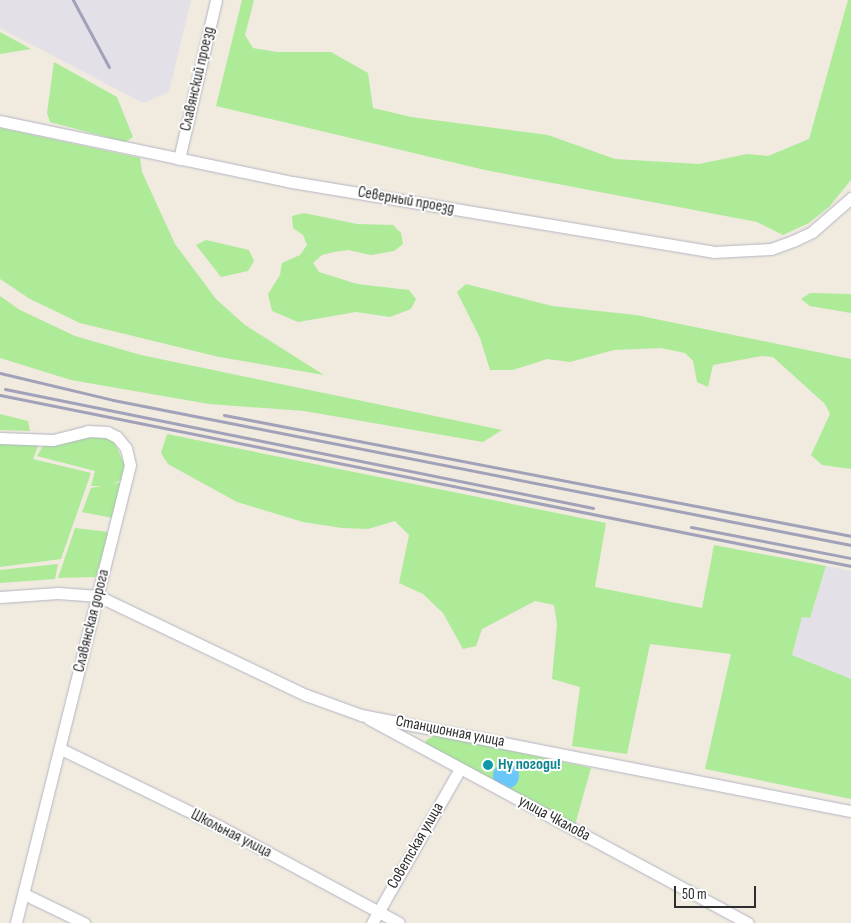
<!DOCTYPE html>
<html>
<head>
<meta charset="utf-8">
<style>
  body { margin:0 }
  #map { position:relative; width:851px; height:923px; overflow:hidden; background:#f0eadf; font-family:"Sofia Sans Condensed",sans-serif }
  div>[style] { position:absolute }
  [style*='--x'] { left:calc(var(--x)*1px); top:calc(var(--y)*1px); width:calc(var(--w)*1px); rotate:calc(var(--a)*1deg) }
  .industrial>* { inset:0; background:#e3e0e8 }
  .green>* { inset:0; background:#adeb98 }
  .water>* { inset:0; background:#6ac7fa }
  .round { border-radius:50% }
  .roads { filter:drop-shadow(0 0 1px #b3b4c2) drop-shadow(0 0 1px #b3b4c2) }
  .minor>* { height:11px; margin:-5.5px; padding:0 5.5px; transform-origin:5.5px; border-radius:5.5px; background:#fff }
  .rail>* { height:3px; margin:-1.5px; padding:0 1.5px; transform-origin:1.5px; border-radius:1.5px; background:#a1a2b9 }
  .dots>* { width:14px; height:14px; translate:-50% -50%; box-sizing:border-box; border:2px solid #fff; border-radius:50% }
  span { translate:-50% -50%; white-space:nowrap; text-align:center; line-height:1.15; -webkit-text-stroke:4px #fff; paint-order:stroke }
  .street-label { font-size:16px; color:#2e2e2e }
  .culture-label { font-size:16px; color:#0d838f; font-weight:700 }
  .left { translate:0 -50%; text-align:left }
  .scale { position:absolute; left:674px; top:886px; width:82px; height:22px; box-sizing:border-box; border:2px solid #2e2e2e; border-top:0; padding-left:6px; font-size:15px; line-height:18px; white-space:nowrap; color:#2e2e2e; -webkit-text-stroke:4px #fff; paint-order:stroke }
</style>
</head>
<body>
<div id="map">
  <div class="industrial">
    <i style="clip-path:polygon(0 0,191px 0,169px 92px,143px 103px,0 28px)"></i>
    <i style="clip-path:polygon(826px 566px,851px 571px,851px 679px,792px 655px,802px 616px,810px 618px)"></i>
  </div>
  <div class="green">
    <i style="clip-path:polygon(242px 0,254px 0,245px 35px,253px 48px,277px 52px,331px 52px,368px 73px,373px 108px,411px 117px,548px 135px,615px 159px,699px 164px,747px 154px,768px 156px,809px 139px,848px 0,851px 0,851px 180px,829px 207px,809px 223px,783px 235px,757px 222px,485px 170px,216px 106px)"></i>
    <i style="clip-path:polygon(0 32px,31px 49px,0 54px)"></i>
    <i style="clip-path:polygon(54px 62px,117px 97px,133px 137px,125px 142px,50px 122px,47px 113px)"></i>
    <i style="clip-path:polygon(0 128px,140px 158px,142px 172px,175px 244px,216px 299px,245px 325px,324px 375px,219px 357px,80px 323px,30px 299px,0 279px)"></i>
    <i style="clip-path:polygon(304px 213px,357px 224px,393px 225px,401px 233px,403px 244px,394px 251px,371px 255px,348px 250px,334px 252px,322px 255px,313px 263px,319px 272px,357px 284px,409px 290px,416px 299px,411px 309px,390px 317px,356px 312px,298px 322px,272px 311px,268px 294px,280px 275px,282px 263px,300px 255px,307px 245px,303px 235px,293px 228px,292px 216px)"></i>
    <i style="clip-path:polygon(206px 240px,249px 250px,254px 261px,248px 271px,221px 277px,196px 245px)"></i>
    <i style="clip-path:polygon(466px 284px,552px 306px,636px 315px,851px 359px,851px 469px,822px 465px,811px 455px,830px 414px,825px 404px,773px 357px,762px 356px,713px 365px,708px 387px,697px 382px,693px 361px,685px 353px,661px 348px,614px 350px,570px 362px,547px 359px,513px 370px,490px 370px,480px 338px,457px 292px)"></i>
    <i style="clip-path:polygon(810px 293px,851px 294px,851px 313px,810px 306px,801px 299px)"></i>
    <i style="clip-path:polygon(0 296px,20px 310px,75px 336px,141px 355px,502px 430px,483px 442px,304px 411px,209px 404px,71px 380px,0 358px)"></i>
    <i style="clip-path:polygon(0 414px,28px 421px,30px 431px,0 430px)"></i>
    <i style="clip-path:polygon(167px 434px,606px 523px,595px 587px,702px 608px,714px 545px,826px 566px,810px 618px,802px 617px,792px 655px,851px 679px,851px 799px,705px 769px,731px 654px,650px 644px,627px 754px,572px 746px,580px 687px,552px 679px,557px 624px,554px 605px,535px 601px,482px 629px,476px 646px,463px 649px,443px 613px,423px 594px,399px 583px,409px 535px,395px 521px,368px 529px,342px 528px,303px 522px,237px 502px,168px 464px,161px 453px)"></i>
    <i style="clip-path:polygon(98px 435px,113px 439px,125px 466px,122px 480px,107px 486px,91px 486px,95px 471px,37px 456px,44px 444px)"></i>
    <i style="clip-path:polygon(0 442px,39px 444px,33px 459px,91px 473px,61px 559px,0 567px)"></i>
    <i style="clip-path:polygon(122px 482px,113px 518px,82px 512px,91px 488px)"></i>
    <i style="clip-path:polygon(75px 528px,109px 532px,96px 577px,58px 578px)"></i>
    <i style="clip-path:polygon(58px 564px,55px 579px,0 583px,0 570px)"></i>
    <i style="clip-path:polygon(436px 735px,591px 768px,575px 825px,425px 744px,426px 740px)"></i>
  </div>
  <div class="water">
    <i class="round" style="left:493px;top:763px;width:26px;height:26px"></i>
  </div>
  <div class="roads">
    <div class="minor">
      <i style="--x:0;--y:121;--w:298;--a:11.8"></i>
      <i style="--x:292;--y:182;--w:427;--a:9.4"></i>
      <i style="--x:713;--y:252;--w:58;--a:-3"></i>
      <i style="--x:771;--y:249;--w:23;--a:-20"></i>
      <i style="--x:793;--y:241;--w:21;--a:-25"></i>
      <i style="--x:812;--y:232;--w:52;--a:-41.1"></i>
      <i style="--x:179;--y:159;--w:163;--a:-76.9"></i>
      <i style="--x:0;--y:438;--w:53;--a:2.2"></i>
      <i style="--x:53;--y:440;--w:36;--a:-14"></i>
      <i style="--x:88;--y:431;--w:19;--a:3"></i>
      <i style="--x:107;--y:432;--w:11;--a:27"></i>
      <i style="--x:117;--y:437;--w:14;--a:51"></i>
      <i style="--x:126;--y:448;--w:17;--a:77"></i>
      <i style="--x:130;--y:465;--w:472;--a:104"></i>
      <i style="--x:0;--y:597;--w:58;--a:-3.9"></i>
      <i style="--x:58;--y:593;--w:40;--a:4.3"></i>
      <i style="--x:98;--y:596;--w:230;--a:25.5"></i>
      <i style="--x:306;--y:695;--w:59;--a:20"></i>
      <i style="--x:361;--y:715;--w:499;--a:11.1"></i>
      <i style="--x:369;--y:719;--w:430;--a:28.3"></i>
      <i style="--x:61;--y:749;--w:176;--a:26"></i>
      <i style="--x:219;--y:826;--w:204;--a:28.3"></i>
      <i style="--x:24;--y:894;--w:67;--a:25.8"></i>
      <i style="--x:372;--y:923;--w:177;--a:-60.3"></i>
    </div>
  </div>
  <div class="rail">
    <i style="--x:73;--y:0;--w:76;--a:61.8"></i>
    <i style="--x:0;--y:373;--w:116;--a:13.4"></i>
    <i style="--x:113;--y:400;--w:752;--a:11.12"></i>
    <i style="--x:5;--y:389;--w:600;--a:11.44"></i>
    <i style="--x:0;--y:395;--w:868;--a:11.36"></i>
    <i style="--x:224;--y:415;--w:639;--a:10.92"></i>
    <i style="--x:691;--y:527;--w:163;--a:11"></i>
  </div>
  <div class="dots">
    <i style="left:488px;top:765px;background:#0f9aa8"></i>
  </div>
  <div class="street-label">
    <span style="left:198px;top:79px;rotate:-77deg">Славянский проезд</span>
    <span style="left:406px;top:201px;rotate:10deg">Северный проезд</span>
    <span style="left:92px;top:621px;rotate:-76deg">Славянская дорога</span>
    <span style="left:450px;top:732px;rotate:11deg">Станционная улица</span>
    <span style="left:554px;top:819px;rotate:28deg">улица Чкалова</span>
    <span style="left:231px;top:834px;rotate:27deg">Школьная улица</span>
    <span style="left:416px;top:846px;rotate:-60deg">Советская улица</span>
  </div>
  <div class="culture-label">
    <span class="left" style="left:498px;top:765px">Ну погоди!</span>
  </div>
  <div class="scale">50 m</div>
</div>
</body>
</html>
